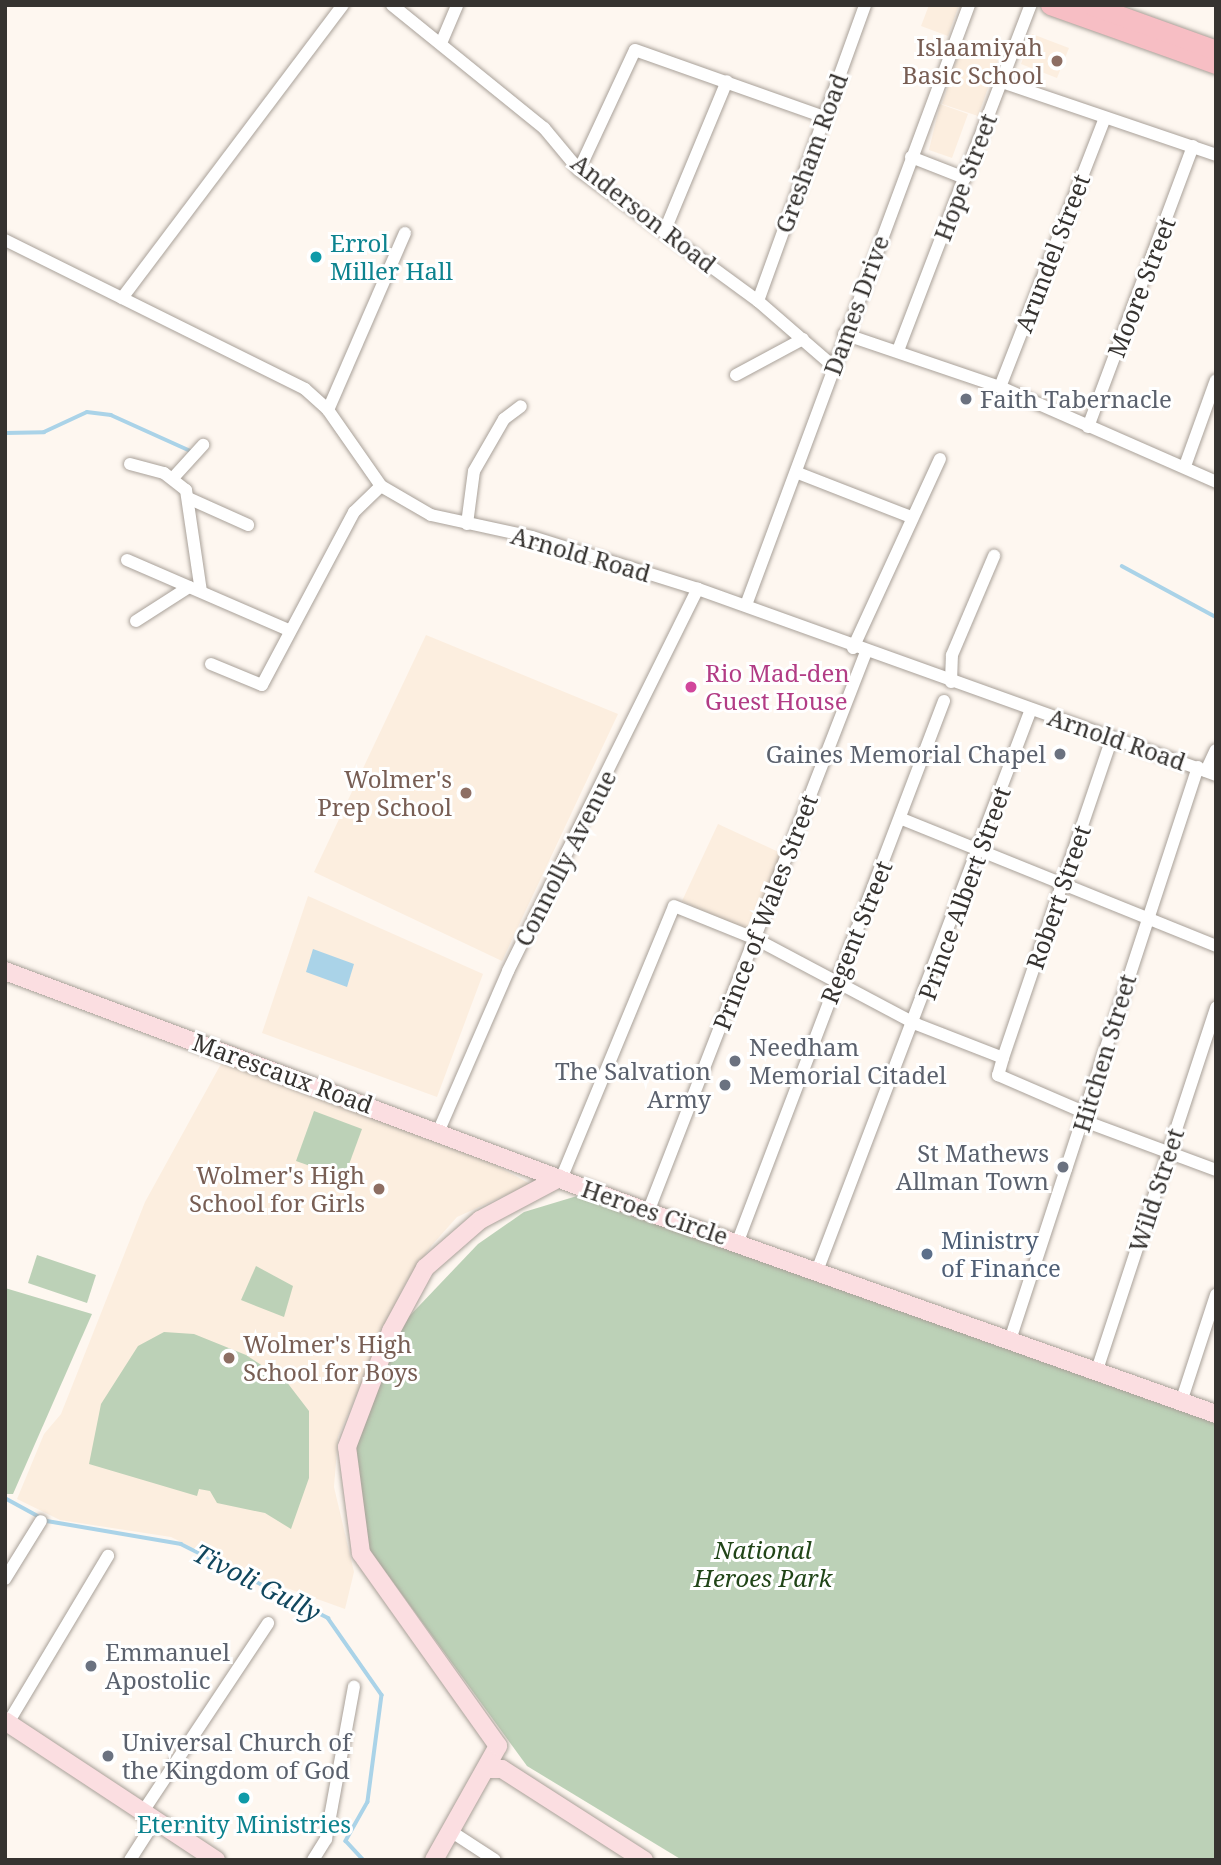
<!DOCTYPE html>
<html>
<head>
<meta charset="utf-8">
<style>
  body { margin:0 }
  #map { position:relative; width:1221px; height:1865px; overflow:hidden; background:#fef7f0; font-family:"Noto Serif",serif }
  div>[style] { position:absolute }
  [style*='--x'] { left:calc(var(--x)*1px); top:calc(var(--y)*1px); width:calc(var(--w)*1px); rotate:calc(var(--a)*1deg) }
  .built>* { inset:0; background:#fceedf }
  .green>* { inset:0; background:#bcd1b7 }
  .water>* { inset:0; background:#aad3e8 }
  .stream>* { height:3.5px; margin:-1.75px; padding:0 1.75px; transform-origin:1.75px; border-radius:1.75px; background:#aad3e8 }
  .roads { filter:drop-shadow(0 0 2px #a9a199) drop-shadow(0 0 2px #a9a199) }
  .street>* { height:12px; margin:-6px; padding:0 6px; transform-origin:6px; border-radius:6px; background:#fff }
  .secondary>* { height:18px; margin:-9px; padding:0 9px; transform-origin:9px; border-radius:9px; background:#fbdee1 }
  .primary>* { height:19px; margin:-9.5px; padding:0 9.5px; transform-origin:9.5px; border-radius:9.5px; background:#f7bec4 }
  .dots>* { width:19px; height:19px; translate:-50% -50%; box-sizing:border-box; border:4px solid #fff; border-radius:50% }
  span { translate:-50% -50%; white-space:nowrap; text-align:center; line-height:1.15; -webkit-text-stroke:6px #fff; paint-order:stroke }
  .education-label { font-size:24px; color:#785e54 }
  .right { translate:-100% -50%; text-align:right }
  .left { translate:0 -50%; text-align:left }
  .street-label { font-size:24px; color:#363330 }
  .culture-label { font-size:24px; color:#0d838f }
  .worship-label { font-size:24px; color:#5b616d }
  .hotel-label { font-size:24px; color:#b23c85 }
  .service-label { font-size:24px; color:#4e5e75 }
  .park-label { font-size:24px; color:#214518; font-style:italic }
  .water-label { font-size:26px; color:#11475e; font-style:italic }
  .frame { position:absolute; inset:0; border:7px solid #363330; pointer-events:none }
</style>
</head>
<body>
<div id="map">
  <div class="built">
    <i style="clip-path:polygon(929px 5px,959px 5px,948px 36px,921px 26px)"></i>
    <i style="clip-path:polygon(1032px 34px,1069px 48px,1057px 78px,1021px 64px)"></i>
    <i style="clip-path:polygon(961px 47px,998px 60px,978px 116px,942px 104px)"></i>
    <i style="clip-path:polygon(940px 104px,968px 114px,952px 158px,929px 150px)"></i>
    <i style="clip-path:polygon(426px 635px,618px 714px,502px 961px,314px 872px)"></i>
    <i style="clip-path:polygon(718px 824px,785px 855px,750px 932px,682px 901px)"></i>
    <i style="clip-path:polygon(308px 896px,483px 974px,437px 1097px,262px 1033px)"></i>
    <i style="clip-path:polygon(222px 1062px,485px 1159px,530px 1184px,457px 1217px,432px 1245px,405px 1284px,338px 1437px,334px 1487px,354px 1572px,345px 1609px,242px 1572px,171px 1537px,60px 1520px,17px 1499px,44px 1434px,61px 1414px,145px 1202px)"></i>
  </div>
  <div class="green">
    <i style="clip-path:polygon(314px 1111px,362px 1129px,344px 1178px,296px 1161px)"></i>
    <i style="clip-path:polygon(577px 1196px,789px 1261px,1216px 1415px,1216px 1860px,682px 1860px,527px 1766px,369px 1549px,355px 1443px,399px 1327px,478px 1244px,524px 1212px)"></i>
    <i style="clip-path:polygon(37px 1255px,96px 1275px,87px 1303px,28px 1283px)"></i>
    <i style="clip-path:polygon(256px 1266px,293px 1286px,284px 1317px,241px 1300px)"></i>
    <i style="clip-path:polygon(5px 1288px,92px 1314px,13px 1494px,5px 1494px)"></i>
    <i style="clip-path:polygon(164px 1332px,194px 1334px,246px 1355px,286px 1381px,309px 1411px,309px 1478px,291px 1529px,265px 1513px,217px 1503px,210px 1491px,199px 1489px,197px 1496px,89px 1464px,101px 1404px,138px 1346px)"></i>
  </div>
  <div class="water">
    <i style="clip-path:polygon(313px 949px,354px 964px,347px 987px,306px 972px)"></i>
  </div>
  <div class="stream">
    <i style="--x:5;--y:433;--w:39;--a:-1"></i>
    <i style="--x:44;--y:432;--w:47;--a:-24.9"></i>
    <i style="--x:87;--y:412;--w:24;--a:7"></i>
    <i style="--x:111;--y:415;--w:90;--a:24.3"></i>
    <i style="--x:1122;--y:566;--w:107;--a:28.5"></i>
    <i style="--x:5;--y:1498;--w:48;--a:28.7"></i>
    <i style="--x:47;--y:1521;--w:136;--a:9.7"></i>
    <i style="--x:181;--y:1544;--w:165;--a:26.7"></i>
    <i style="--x:328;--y:1618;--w:94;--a:55"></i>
    <i style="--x:382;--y:1695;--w:108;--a:97.5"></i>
    <i style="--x:368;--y:1802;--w:45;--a:119.4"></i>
    <i style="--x:346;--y:1841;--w:26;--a:47"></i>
  </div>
  <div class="roads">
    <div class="street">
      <i style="--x:392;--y:5;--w:196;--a:39"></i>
      <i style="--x:544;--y:128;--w:55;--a:50.2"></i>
      <i style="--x:579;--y:170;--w:222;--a:36.2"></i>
      <i style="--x:758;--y:301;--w:98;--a:40.9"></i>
      <i style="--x:442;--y:41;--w:39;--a:-67"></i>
      <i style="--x:1002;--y:82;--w:226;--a:18.8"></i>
      <i style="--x:911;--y:157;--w:58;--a:21.3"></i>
      <i style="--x:579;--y:170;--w:132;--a:-65"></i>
      <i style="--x:635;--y:50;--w:201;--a:19.5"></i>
      <i style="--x:665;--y:230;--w:161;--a:-67.4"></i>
      <i style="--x:5;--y:240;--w:335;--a:26.4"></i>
      <i style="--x:305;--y:389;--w:31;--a:42"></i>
      <i style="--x:328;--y:410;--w:93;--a:55.1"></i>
      <i style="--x:381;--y:486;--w:58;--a:30.1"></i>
      <i style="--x:431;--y:515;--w:103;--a:12.3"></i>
      <i style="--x:532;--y:537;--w:174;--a:17.4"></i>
      <i style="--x:698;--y:589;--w:550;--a:19.75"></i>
      <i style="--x:122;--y:298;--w:367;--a:-53"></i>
      <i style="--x:758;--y:301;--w:315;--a:-70.1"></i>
      <i style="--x:844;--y:334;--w:165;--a:18.8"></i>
      <i style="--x:1000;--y:387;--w:236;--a:23.7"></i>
      <i style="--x:899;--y:348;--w:368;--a:-69"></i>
      <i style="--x:736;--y:375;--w:76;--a:-28.2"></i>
      <i style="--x:1000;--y:387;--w:287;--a:-68.7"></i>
      <i style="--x:328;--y:410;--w:193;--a:-66.5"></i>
      <i style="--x:1088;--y:427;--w:300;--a:-69.5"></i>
      <i style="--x:130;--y:464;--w:35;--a:15"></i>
      <i style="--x:164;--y:473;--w:28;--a:38"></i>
      <i style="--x:186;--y:490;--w:102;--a:81.6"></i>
      <i style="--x:1185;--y:466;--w:91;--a:-70.2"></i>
      <i style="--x:798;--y:473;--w:121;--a:21.3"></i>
      <i style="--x:173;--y:478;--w:45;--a:-47.7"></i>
      <i style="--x:188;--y:498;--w:66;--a:24.2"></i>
      <i style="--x:467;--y:524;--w:53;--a:-82.5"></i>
      <i style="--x:474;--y:471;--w:60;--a:-60"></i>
      <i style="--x:504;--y:419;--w:21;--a:-37"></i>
      <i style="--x:127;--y:560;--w:176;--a:23.4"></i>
      <i style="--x:746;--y:605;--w:640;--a:-69.61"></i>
      <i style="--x:136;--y:621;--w:63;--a:-32.7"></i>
      <i style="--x:853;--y:648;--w:208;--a:-65.3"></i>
      <i style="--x:211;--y:664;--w:55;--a:22.4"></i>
      <i style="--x:262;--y:685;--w:196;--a:-62"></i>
      <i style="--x:354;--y:512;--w:37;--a:-44"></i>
      <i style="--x:951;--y:682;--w:27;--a:-88"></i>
      <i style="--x:952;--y:655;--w:108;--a:-67"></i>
      <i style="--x:1206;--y:771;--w:23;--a:-65"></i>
      <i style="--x:902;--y:819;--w:339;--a:22"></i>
      <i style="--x:1003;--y:1058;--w:339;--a:-71.2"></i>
      <i style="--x:1084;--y:1121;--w:141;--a:20.4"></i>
      <i style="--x:439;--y:1130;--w:173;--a:-66.5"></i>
      <i style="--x:508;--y:971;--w:427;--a:-63.6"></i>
      <i style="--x:561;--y:1179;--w:295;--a:-67.5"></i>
      <i style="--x:674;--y:906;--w:88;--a:21.9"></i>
      <i style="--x:756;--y:939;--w:181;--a:28"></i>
      <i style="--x:916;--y:1024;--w:93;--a:21.3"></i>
      <i style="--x:1003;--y:1058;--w:18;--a:106"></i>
      <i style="--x:998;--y:1075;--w:96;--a:23.4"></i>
      <i style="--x:648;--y:1212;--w:601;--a:-68.73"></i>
      <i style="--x:738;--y:1241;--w:578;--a:-69.12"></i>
      <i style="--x:817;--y:1271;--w:601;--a:-69.15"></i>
      <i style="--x:1010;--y:1340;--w:603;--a:-71.84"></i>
      <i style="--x:1096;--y:1373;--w:385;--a:-71.8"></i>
      <i style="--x:1181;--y:1402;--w:113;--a:-71.9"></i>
      <i style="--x:5;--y:1579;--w:68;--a:-58.2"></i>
      <i style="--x:8;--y:1723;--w:195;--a:-59.1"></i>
      <i style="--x:142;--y:1813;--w:228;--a:-56.4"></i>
      <i style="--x:452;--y:1832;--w:51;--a:33.1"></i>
      <i style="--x:130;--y:1860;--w:46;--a:-57.3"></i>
      <i style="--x:313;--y:1860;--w:25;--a:-58"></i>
      <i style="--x:326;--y:1839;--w:155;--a:-79.6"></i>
    </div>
    <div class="secondary">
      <i style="--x:5;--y:971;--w:687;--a:20.55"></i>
      <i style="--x:648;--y:1212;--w:603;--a:19.58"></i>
      <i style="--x:5;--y:1721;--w:253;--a:33.4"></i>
      <i style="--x:490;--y:1769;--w:12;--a:0"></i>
      <i style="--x:502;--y:1769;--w:169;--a:32.7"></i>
      <i style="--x:434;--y:1860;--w:131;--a:-60.7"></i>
      <i style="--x:498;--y:1746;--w:237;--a:-125.4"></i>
      <i style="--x:361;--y:1553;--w:107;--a:-97.5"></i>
      <i style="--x:347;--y:1447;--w:124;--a:-69.2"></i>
      <i style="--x:391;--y:1331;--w:72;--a:-61.6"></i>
      <i style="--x:425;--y:1268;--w:73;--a:-41.1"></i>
      <i style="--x:480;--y:1220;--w:89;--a:-28"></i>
    </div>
    <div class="primary">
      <i style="--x:1050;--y:5;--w:176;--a:19.6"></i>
      <i style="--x:1091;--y:5;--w:133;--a:19.8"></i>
    </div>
  </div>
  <div class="dots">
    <i style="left:1057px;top:61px;background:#8d6e63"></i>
    <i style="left:316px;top:257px;background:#0f9aa8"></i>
    <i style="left:966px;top:399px;background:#6b7280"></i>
    <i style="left:691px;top:687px;background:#d1479c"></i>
    <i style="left:1060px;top:754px;background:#6b7280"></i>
    <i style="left:466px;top:793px;background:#8d6e63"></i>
    <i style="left:735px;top:1061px;background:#6b7280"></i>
    <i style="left:725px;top:1085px;background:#6b7280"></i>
    <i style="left:1063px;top:1167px;background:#6b7280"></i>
    <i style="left:379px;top:1189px;background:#8d6e63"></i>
    <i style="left:927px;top:1254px;background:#5c6f8a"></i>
    <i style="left:229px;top:1358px;background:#8d6e63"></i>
    <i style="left:91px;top:1666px;background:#6b7280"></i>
    <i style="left:108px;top:1756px;background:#6b7280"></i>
    <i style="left:244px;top:1798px;background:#0f9aa8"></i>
  </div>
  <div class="education-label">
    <span class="right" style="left:1043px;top:61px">Islaamiyah<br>Basic School</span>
    <span class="right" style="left:452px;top:793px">Wolmer's<br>Prep School</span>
    <span class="right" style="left:365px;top:1189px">Wolmer's High<br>School for Girls</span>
    <span class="left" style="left:243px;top:1358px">Wolmer's High<br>School for Boys</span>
  </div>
  <div class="street-label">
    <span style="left:811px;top:153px;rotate:-70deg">Gresham Road</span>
    <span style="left:965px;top:177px;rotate:-69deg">Hope Street</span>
    <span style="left:644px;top:213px;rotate:38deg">Anderson Road</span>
    <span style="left:1052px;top:253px;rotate:-69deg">Arundel Street</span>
    <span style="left:1141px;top:287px;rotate:-69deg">Moore Street</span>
    <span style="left:856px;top:305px;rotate:-70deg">Dames Drive</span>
    <span style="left:581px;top:554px;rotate:16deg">Arnold Road</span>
    <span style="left:1117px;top:739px;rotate:19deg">Arnold Road</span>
    <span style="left:565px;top:858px;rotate:-63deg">Connolly Avenue</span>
    <span style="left:964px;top:893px;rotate:-70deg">Prince Albert Street</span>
    <span style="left:1058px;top:897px;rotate:-71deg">Robert Street</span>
    <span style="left:765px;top:912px;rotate:-69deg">Prince of Wales Street</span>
    <span style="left:856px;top:932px;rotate:-68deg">Regent Street</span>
    <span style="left:1104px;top:1053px;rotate:-73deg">Hitchen Street</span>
    <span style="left:283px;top:1073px;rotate:20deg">Marescaux Road</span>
    <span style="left:1156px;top:1190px;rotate:-72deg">Wild Street</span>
    <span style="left:655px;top:1212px;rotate:19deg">Heroes Circle</span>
  </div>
  <div class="culture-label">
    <span class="left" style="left:330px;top:257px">Errol<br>Miller Hall</span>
    <span style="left:244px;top:1824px">Eternity Ministries</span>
  </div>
  <div class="worship-label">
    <span class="left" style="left:980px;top:399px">Faith Tabernacle</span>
    <span class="right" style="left:1046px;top:754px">Gaines Memorial Chapel</span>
    <span class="left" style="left:749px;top:1061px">Needham<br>Memorial Citadel</span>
    <span class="right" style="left:711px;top:1085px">The Salvation<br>Army</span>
    <span class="right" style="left:1049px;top:1167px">St Mathews<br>Allman Town</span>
    <span class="left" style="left:105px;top:1666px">Emmanuel<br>Apostolic</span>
    <span class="left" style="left:122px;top:1756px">Universal Church of<br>the Kingdom of God</span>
  </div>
  <div class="hotel-label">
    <span class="left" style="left:705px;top:687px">Rio Mad-den<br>Guest House</span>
  </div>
  <div class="service-label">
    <span class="left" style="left:941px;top:1254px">Ministry<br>of Finance</span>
  </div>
  <div class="park-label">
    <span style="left:763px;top:1564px">National<br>Heroes Park</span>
  </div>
  <div class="water-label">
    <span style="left:257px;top:1583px;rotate:27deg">Tivoli Gully</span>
  </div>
  <div class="frame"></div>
</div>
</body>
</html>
